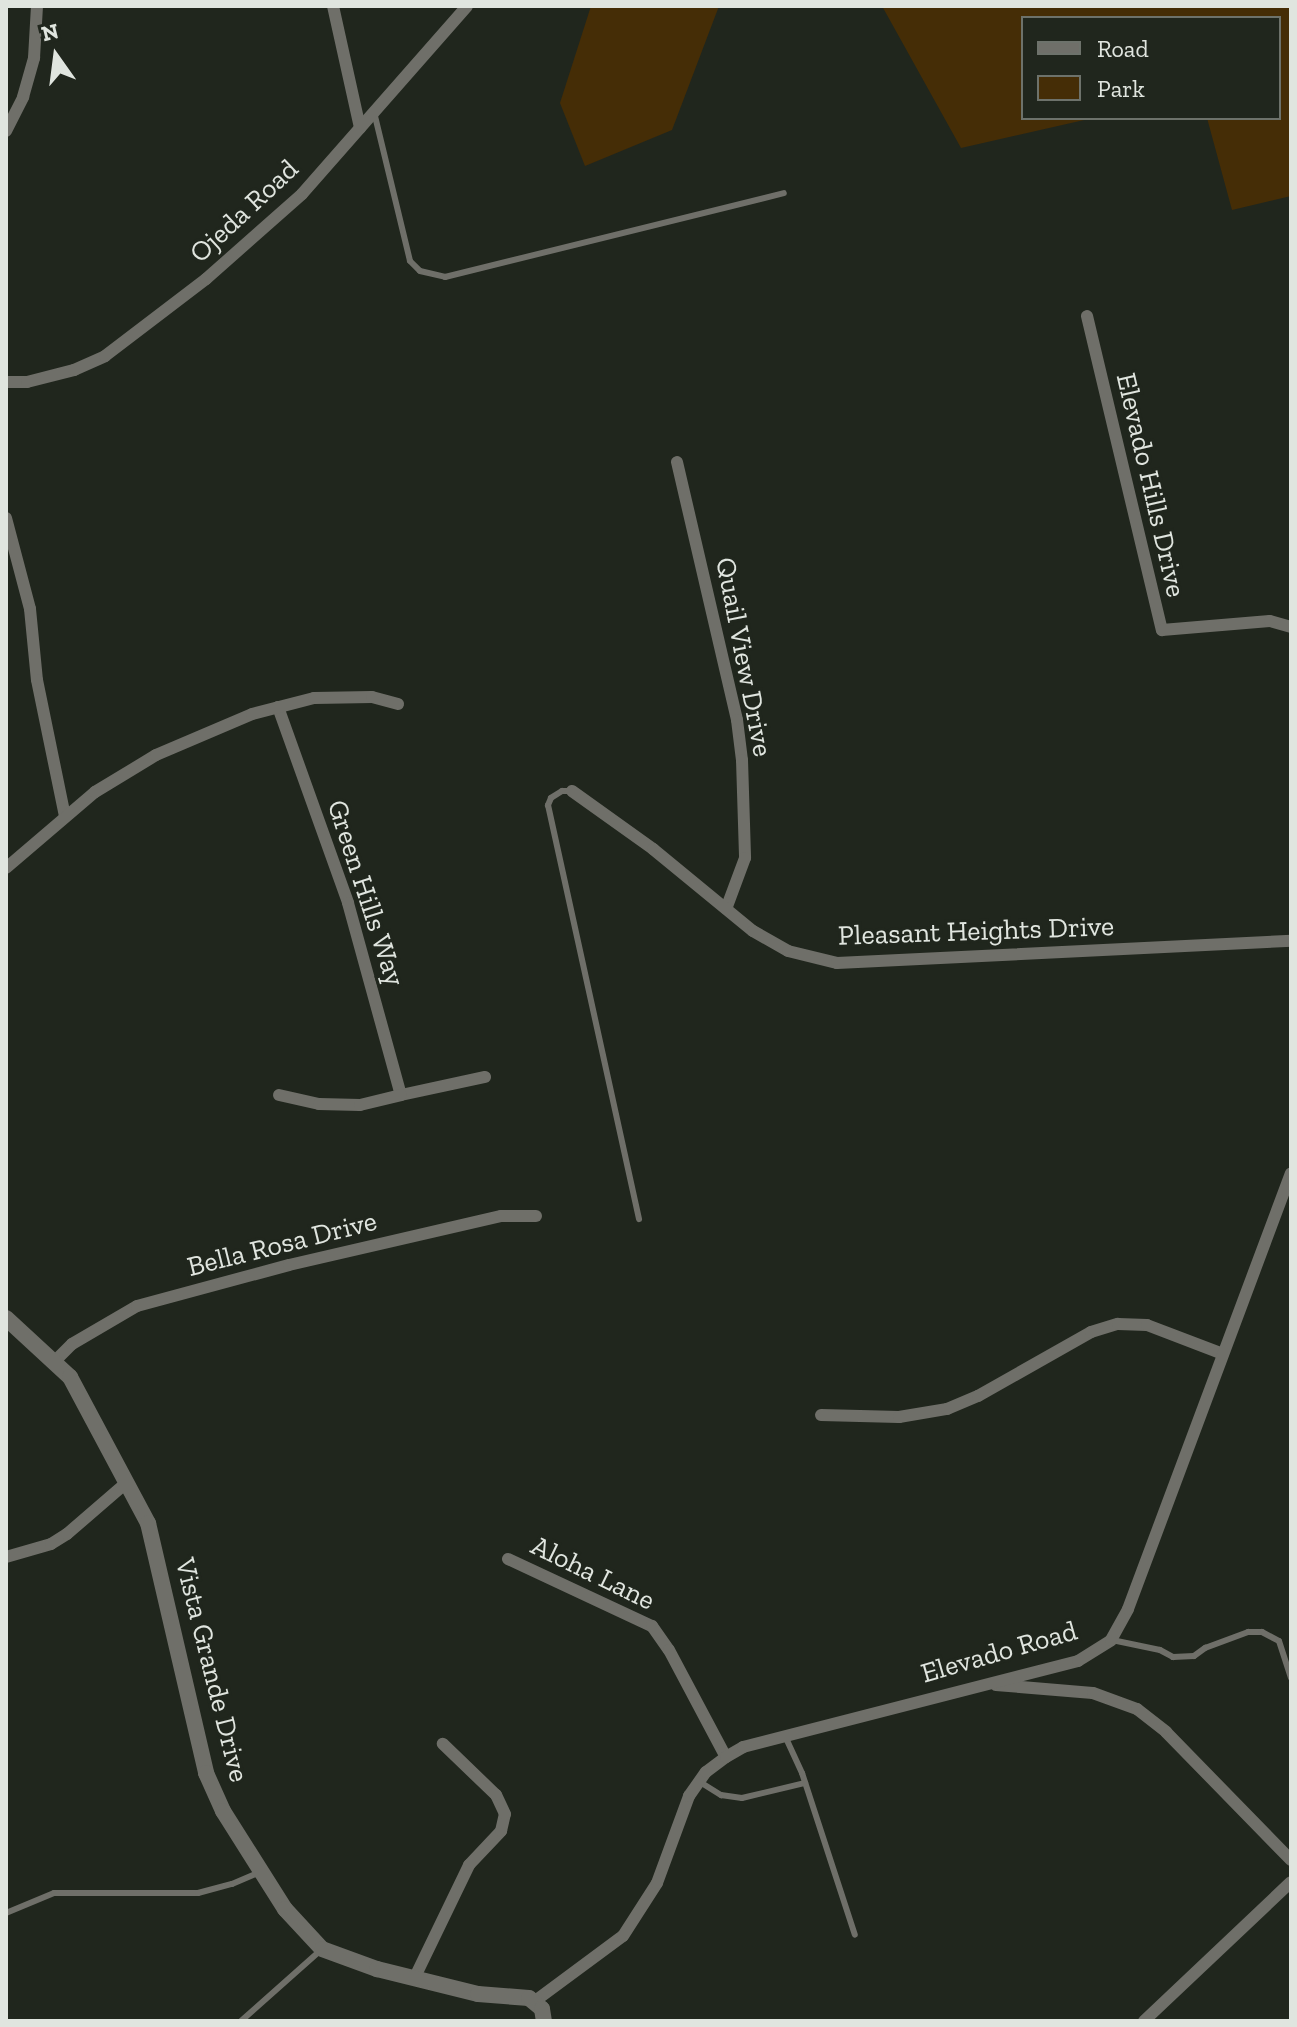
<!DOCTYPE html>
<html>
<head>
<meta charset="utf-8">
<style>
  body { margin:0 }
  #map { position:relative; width:1297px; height:2027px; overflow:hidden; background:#20261d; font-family:"Zilla Slab",serif }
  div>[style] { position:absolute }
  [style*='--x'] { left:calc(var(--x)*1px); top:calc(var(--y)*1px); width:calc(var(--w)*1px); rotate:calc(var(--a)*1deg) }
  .green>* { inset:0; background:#452d06 }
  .service>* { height:6px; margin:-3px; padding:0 3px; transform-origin:3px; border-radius:3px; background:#6f6f69 }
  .minor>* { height:12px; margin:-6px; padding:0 6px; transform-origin:6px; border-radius:6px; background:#6f6f69 }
  .tertiary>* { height:16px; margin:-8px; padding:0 8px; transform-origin:8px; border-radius:8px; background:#6f6f69 }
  span { translate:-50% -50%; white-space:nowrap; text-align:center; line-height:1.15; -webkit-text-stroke:6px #20261d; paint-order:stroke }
  .street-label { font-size:28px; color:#e0e5df }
  .frame { position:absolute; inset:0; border:8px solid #e0e5df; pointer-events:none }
  .legend { position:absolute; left:1021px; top:16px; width:260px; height:104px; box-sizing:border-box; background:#20261d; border:2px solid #6d726b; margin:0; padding:10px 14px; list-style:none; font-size:24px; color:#e0e5df }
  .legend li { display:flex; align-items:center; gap:16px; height:40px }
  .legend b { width:40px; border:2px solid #6d726b }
  .north { position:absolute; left:16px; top:16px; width:80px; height:80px; -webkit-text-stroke:6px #20261d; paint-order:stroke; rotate:346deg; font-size:22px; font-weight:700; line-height:32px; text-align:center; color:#e0e5df }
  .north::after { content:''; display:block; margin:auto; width:28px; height:36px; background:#e0e5df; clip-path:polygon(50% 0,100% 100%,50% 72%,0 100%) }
</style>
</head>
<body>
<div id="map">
  <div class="green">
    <i style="clip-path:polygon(591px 6px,719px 6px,672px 130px,585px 166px,560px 103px)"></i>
    <i style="clip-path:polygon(882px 6px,1291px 6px,1291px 196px,1232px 210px,1207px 118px,1279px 118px,1279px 18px,1023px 18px,1023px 118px,1093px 118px,961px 148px)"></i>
  </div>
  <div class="service">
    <i style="--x:374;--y:112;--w:153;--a:76.4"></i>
    <i style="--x:410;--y:261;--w:14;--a:45"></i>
    <i style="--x:420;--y:271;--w:26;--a:13"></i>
    <i style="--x:445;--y:277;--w:349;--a:-13.9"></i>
    <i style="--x:572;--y:791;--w:10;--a:180"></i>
    <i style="--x:562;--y:791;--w:13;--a:148"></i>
    <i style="--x:551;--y:798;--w:8;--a:113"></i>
    <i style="--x:548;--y:805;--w:424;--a:77.6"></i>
    <i style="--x:1112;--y:1640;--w:49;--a:11.8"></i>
    <i style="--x:1160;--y:1650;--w:15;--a:28"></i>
    <i style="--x:1173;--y:1657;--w:21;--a:-3"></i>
    <i style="--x:1194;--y:1656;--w:14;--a:-36"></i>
    <i style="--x:1205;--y:1648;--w:46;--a:-20.4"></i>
    <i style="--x:1248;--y:1632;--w:14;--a:0"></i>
    <i style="--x:1262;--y:1632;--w:19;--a:28"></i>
    <i style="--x:1279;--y:1641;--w:39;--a:72"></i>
    <i style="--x:785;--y:1736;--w:41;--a:65.3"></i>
    <i style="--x:802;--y:1773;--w:170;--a:71.9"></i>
    <i style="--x:700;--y:1782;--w:25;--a:32"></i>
    <i style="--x:721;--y:1795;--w:21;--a:8"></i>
    <i style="--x:742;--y:1798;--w:65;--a:-13.4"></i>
    <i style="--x:6;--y:1913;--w:52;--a:-22.6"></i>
    <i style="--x:54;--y:1893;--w:144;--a:0"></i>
    <i style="--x:198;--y:1893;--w:35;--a:-15"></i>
    <i style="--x:232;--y:1884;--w:30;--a:-23"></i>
    <i style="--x:241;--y:2021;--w:108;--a:-41.6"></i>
  </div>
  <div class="minor">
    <i style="--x:333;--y:6;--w:125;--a:77.5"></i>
    <i style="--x:6;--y:131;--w:38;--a:-63"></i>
    <i style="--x:23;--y:97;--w:41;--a:-74.2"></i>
    <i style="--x:34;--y:58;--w:52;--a:-86.7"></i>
    <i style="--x:1087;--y:316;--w:323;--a:76.6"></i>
    <i style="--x:1162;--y:630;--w:108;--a:-4.8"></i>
    <i style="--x:1270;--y:621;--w:22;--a:16"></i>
    <i style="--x:6;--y:382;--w:21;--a:0"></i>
    <i style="--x:27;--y:382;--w:49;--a:-14.3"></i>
    <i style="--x:74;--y:370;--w:34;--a:-24"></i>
    <i style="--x:105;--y:356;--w:127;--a:-37.3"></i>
    <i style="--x:206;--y:279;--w:128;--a:-41.5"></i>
    <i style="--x:302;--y:194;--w:250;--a:-48.7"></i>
    <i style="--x:677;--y:462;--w:265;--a:76.9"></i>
    <i style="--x:737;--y:720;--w:40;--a:82.9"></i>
    <i style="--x:742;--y:760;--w:98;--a:88.2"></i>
    <i style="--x:745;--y:858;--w:54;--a:110.4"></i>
    <i style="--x:6;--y:518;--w:94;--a:75.2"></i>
    <i style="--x:30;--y:609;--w:71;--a:84.4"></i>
    <i style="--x:37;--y:680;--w:139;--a:78.4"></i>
    <i style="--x:278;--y:707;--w:208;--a:70.3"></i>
    <i style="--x:348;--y:903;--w:199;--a:74.6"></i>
    <i style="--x:401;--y:1095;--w:86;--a:-12.1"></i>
    <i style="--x:572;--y:791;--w:100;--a:35.6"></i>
    <i style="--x:653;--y:849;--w:129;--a:39.4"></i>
    <i style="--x:753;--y:931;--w:40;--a:29.7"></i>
    <i style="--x:788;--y:951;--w:50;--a:13.8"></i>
    <i style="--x:837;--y:963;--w:455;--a:-2.8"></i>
    <i style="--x:6;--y:868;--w:117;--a:-40.5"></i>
    <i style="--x:95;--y:792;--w:71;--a:-31.2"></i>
    <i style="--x:156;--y:755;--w:104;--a:-23.1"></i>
    <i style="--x:252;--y:714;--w:64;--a:-14.5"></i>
    <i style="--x:314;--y:698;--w:58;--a:-1"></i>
    <i style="--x:372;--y:697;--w:27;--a:15"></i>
    <i style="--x:279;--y:1095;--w:41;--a:12.7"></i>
    <i style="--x:319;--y:1104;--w:41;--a:1.4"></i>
    <i style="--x:360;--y:1105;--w:42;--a:-13.7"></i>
    <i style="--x:55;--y:1361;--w:24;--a:-45"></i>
    <i style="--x:72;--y:1344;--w:75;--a:-30.3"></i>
    <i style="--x:137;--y:1306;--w:157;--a:-15.1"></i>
    <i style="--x:289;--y:1265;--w:218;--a:-13"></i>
    <i style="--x:501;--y:1216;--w:35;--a:0"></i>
    <i style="--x:821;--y:1415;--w:78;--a:1.5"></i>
    <i style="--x:899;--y:1417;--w:49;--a:-9.5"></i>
    <i style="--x:947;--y:1409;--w:34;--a:-23"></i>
    <i style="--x:978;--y:1396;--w:130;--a:-29.5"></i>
    <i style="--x:1091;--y:1332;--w:28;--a:-17"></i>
    <i style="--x:1118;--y:1324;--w:29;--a:2"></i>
    <i style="--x:1147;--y:1325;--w:81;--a:20.9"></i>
    <i style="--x:6;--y:1557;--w:47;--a:-16.1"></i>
    <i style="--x:51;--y:1544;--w:19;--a:-32"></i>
    <i style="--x:67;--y:1534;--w:78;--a:-40.8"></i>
    <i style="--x:508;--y:1559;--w:159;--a:25"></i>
    <i style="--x:652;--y:1626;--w:29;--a:55"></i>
    <i style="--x:669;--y:1650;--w:121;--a:62"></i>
    <i style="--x:996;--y:1685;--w:97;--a:4.7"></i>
    <i style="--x:1093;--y:1693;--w:47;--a:20"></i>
    <i style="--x:1137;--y:1709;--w:37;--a:38"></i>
    <i style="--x:1166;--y:1732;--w:179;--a:45.7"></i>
    <i style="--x:414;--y:1979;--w:127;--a:-64.2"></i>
    <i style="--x:469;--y:1865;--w:47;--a:-46.7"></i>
    <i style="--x:501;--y:1831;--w:17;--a:-77"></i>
    <i style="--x:505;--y:1814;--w:21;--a:-115"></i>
    <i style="--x:496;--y:1795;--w:74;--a:-136.1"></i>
    <i style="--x:535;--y:2001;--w:109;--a:-36.5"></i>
    <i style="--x:623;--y:1936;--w:63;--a:-57.3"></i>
    <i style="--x:657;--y:1883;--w:93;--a:-69.8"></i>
    <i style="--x:689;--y:1796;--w:29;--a:-55"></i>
    <i style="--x:706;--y:1772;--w:25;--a:-37"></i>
    <i style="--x:726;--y:1757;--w:20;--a:-30"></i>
    <i style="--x:743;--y:1747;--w:346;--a:-14.4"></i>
    <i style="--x:1078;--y:1661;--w:39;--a:-32"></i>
    <i style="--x:1111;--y:1640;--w:35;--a:-61"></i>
    <i style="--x:1128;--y:1609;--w:465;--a:-69.5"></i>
    <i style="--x:1144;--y:2021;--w:202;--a:-43.4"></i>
  </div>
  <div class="tertiary">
    <i style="--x:6;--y:1318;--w:87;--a:42.7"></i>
    <i style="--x:70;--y:1377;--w:166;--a:61.9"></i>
    <i style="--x:148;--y:1523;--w:257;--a:76.9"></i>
    <i style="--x:206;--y:1773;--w:42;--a:65.9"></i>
    <i style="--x:223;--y:1811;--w:116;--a:57.7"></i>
    <i style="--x:285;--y:1909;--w:54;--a:47.2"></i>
    <i style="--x:322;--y:1949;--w:59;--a:20"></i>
    <i style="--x:377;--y:1969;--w:104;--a:13.9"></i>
    <i style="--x:478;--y:1994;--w:51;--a:4.5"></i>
    <i style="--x:529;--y:1998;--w:17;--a:40"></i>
    <i style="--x:542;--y:2009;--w:12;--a:81"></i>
  </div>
  <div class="street-label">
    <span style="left:244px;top:211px;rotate:-43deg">Ojeda Road</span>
    <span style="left:1151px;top:485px;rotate:77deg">Elevado Hills Drive</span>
    <span style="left:744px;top:657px;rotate:79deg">Quail View Drive</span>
    <span style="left:366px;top:893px;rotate:72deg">Green Hills Way</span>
    <span style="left:976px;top:931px;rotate:-2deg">Pleasant Heights Drive</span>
    <span style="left:282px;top:1244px;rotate:-14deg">Bella Rosa Drive</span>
    <span style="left:593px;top:1573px;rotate:26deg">Aloha Lane</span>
    <span style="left:999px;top:1652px;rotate:-16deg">Elevado Road</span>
    <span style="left:212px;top:1670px;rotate:76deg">Vista Grande Drive</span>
  </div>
  <div class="frame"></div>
  <ul class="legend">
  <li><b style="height:10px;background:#6f6f69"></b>Road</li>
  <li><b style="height:22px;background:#452d06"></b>Park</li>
  </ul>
  <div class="north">N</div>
</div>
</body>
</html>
